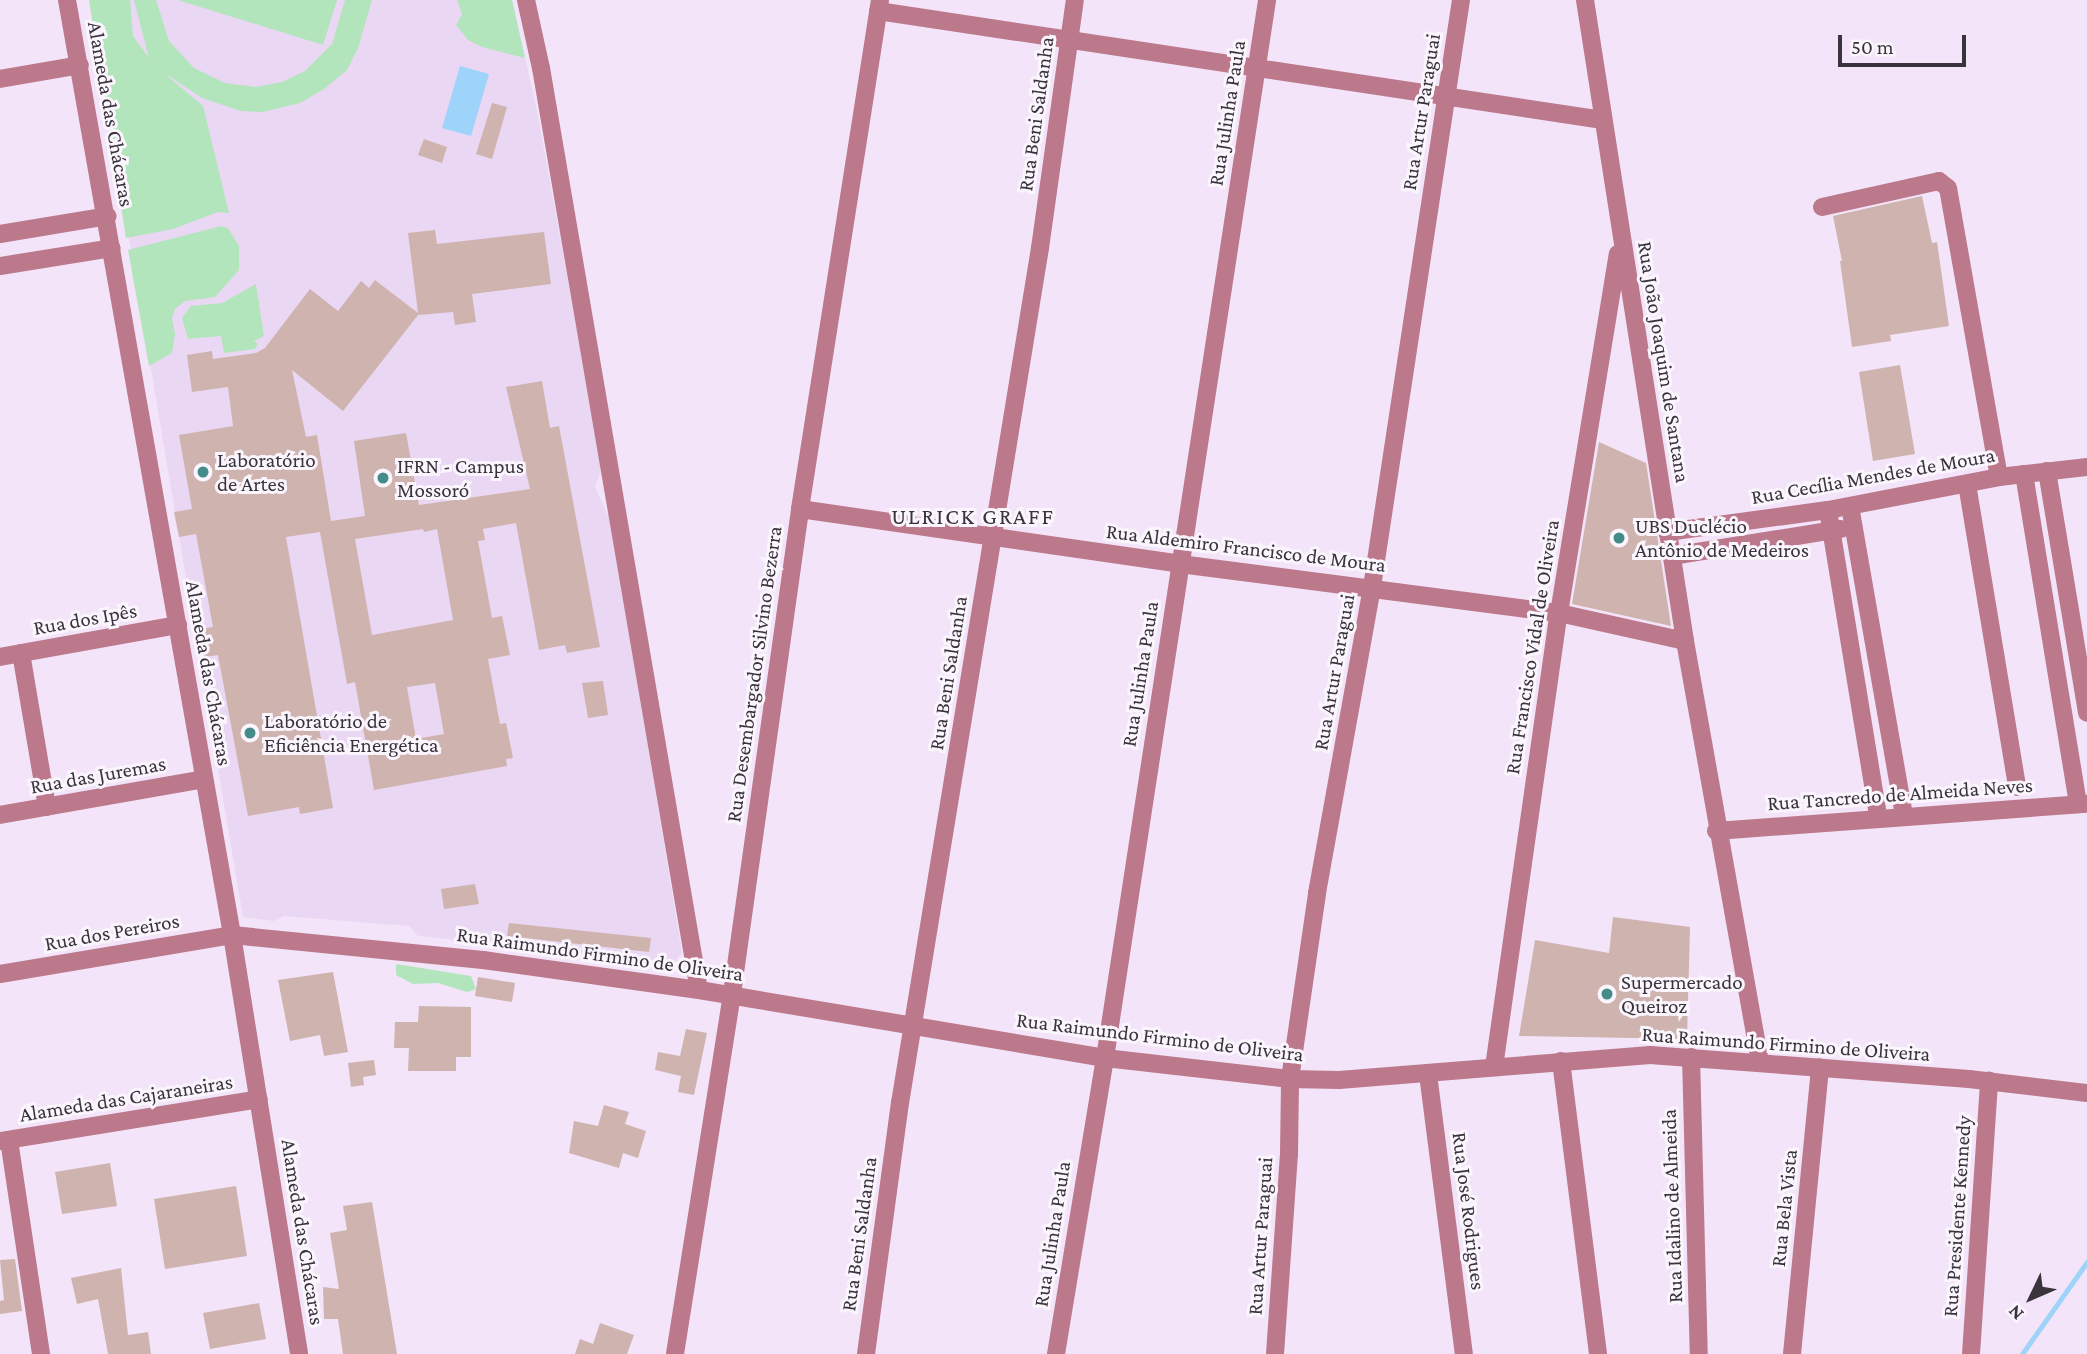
<!DOCTYPE html>
<html>
<head>
<meta charset="utf-8">
<style>
  body { margin:0 }
  #map { position:relative; width:2087px; height:1354px; overflow:hidden; background:#f3e4f9; font-family:"Crimson Pro",serif }
  div>[style] { position:absolute }
  [style*='--x'] { left:calc(var(--x)*1px); top:calc(var(--y)*1px); width:calc(var(--w)*1px); rotate:calc(var(--a)*1deg) }
  .built>* { inset:0; background:#ead7f3 }
  .green>* { inset:0; background:#b2e5bc }
  .water>* { inset:0; background:#9ed3fa }
  .stream>* { height:5px; margin:-2.5px; padding:0 2.5px; transform-origin:2.5px; border-radius:2.5px; background:#9ed3fa }
  .building>* { inset:0; background:#cfb3ae }
  .minor>* { height:18px; margin:-9px; padding:0 9px; transform-origin:9px; border-radius:9px; background:#bb798b }
  .dots>* { width:19px; height:19px; translate:-50% -50%; box-sizing:border-box; border:4px solid #fbf5fd; border-radius:50% }
  span { translate:-50% -50%; white-space:nowrap; text-align:center; line-height:1.15; -webkit-text-stroke:6px #fbf5fd; paint-order:stroke }
  .street-label { font-size:21px; color:#39333b }
  .poi-label { font-size:21px; color:#39333b }
  .left { translate:0 -50%; text-align:left }
  .neighbourhood-label { font-size:23px; color:#39333b; letter-spacing:2px }
  .north { position:absolute; left:1996px; top:1263px; width:70px; height:70px; -webkit-text-stroke:5px #fbf5fd; paint-order:stroke; rotate:226deg; font-size:19px; font-weight:700; line-height:28px; text-align:center; color:#39333b }
  .north::after { content:''; display:block; margin:auto; width:24px; height:32px; background:#39333b; clip-path:polygon(50% 0,100% 100%,50% 72%,0 100%) }
  .scale { position:absolute; left:1838px; top:35px; width:128px; height:32px; box-sizing:border-box; border:4px solid #39333b; border-top:0; padding-left:9px; font-size:21px; line-height:24px; white-space:nowrap; color:#39333b; -webkit-text-stroke:5px #fbf5fd; paint-order:stroke }
</style>
</head>
<body>
<div id="map">
  <div class="built">
    <i style="clip-path:polygon(89px 0,512px 0,537px 111px,602px 468px,595px 487px,611px 522px,682px 953px,674px 963px,418px 936px,409px 926px,284px 916px,274px 921px,243px 917px)"></i>
  </div>
  <div class="green">
    <i style="clip-path:polygon(89px 0,130px 0,133px 36px,149px 58px,134px 0,156px 0,169px 41px,194px 68px,225px 83px,256px 87px,282px 82px,305px 71px,332px 44px,345px 0,372px 0,358px 48px,347px 70px,324px 89px,300px 103px,262px 112px,241px 111px,202px 98px,164px 73px,203px 106px,229px 213px,218px 212px,173px 229px,126px 238px)"></i>
    <i style="clip-path:polygon(178px 0,337px 0,323px 45px)"></i>
    <i style="clip-path:polygon(457px 0,512px 0,525px 58px,482px 47px,468px 40px,456px 25px,462px 14px)"></i>
    <i style="clip-path:polygon(221px 226px,228px 228px,239px 246px,239px 270px,215px 297px,185px 301px,175px 309px,172px 318px,175px 334px,172px 353px,149px 366px,128px 250px)"></i>
    <i style="clip-path:polygon(256px 284px,264px 336px,254px 341px,258px 344px,255px 349px,224px 353px,221px 336px,188px 339px,182px 318px,191px 306px,222px 303px)"></i>
    <i style="clip-path:polygon(396px 964px,471px 976px,476px 989px,467px 992px,438px 983px,413px 984px,396px 975px)"></i>
  </div>
  <div class="water">
    <i style="clip-path:polygon(460px 66px,489px 74px,471px 136px,442px 128px)"></i>
  </div>
  <div class="stream">
    <i style="--x:2022;--y:1354;--w:113;--a:-54.8"></i>
  </div>
  <div class="building">
    <i style="clip-path:polygon(492px 103px,507px 107px,492px 159px,476px 154px)"></i>
    <i style="clip-path:polygon(424px 139px,447px 147px,442px 163px,418px 155px)"></i>
    <i style="clip-path:polygon(1922px 196px,1932px 243px,1937px 242px,1949px 326px,1890px 335px,1891px 341px,1852px 347px,1840px 261px,1842px 261px,1833px 216px)"></i>
    <i style="clip-path:polygon(evenodd,435px 230px,437px 244px,544px 232px,551px 284px,472px 294px,476px 322px,455px 325px,453px 312px,418px 315px,343px 411px,292px 370px,306px 437px,317px 435px,331px 521px,365px 516px,354px 441px,406px 433px,419px 505px,530px 489px,506px 387px,542px 381px,550px 428px,559px 426px,600px 647px,567px 653px,565px 645px,539px 650px,516px 523px,483px 529px,485px 540px,478px 541px,492px 618px,502px 616px,510px 655px,488px 659px,500px 724px,506px 723px,513px 758px,506px 759px,507px 766px,374px 790px,355px 682px,347px 684px,320px 532px,286px 537px,333px 808px,300px 814px,299px 807px,248px 816px,218px 655px,199px 658px,194px 630px,213px 627px,196px 534px,179px 537px,174px 512px,192px 509px,179px 435px,233px 426px,228px 387px,192px 392px,187px 355px,212px 351px,213px 359px,256px 353px,265px 348px,310px 289px,338px 311px,361px 281px,369px 288px,375px 280px,418px 313px,408px 233px,435px 230px,423px 529px,424px 532px,437px 529px,453px 620px,372px 635px,355px 539px,423px 529px,435px 230px,435px 683px,444px 734px,416px 739px,407px 687px,435px 683px)"></i>
    <i style="clip-path:polygon(1900px 365px,1915px 454px,1873px 461px,1859px 372px)"></i>
    <i style="clip-path:polygon(1599px 442px,1646px 463px,1671px 626px,1572px 604px)"></i>
    <i style="clip-path:polygon(603px 681px,608px 715px,588px 718px,582px 683px)"></i>
    <i style="clip-path:polygon(475px 884px,479px 904px,444px 909px,441px 889px)"></i>
    <i style="clip-path:polygon(1613px 917px,1690px 927px,1687px 1039px,1519px 1036px,1535px 940px,1609px 953px)"></i>
    <i style="clip-path:polygon(509px 923px,651px 938px,649px 952px,507px 936px)"></i>
    <i style="clip-path:polygon(333px 972px,348px 1052px,324px 1056px,320px 1035px,290px 1041px,278px 980px)"></i>
    <i style="clip-path:polygon(478px 977px,515px 983px,512px 1002px,475px 996px)"></i>
    <i style="clip-path:polygon(419px 1006px,471px 1007px,471px 1057px,456px 1057px,456px 1071px,408px 1071px,409px 1048px,394px 1048px,395px 1022px,418px 1022px)"></i>
    <i style="clip-path:polygon(686px 1029px,707px 1033px,694px 1095px,678px 1092px,681px 1076px,655px 1070px,658px 1052px,680px 1056px)"></i>
    <i style="clip-path:polygon(374px 1060px,376px 1075px,363px 1077px,364px 1085px,351px 1087px,348px 1063px)"></i>
    <i style="clip-path:polygon(604px 1105px,629px 1112px,625px 1124px,646px 1131px,638px 1158px,623px 1153px,619px 1168px,569px 1153px,574px 1121px,598px 1126px)"></i>
    <i style="clip-path:polygon(110px 1163px,117px 1206px,62px 1214px,55px 1172px)"></i>
    <i style="clip-path:polygon(236px 1186px,247px 1256px,165px 1269px,154px 1199px)"></i>
    <i style="clip-path:polygon(372px 1202px,397px 1354px,343px 1354px,338px 1319px,324px 1319px,323px 1287px,339px 1289px,330px 1233px,347px 1230px,343px 1206px)"></i>
    <i style="clip-path:polygon(15px 1259px,22px 1311px,0 1314px,0 1301px,4px 1300px,0 1260px)"></i>
    <i style="clip-path:polygon(121px 1268px,128px 1335px,148px 1332px,151px 1354px,108px 1354px,98px 1299px,77px 1304px,71px 1278px)"></i>
    <i style="clip-path:polygon(259px 1303px,266px 1339px,210px 1349px,203px 1313px)"></i>
    <i style="clip-path:polygon(600px 1323px,634px 1335px,627px 1354px,575px 1354px,580px 1339px,593px 1344px)"></i>
  </div>
  <div class="minor">
    <i style="--x:67;--y:0;--w:949;--a:79.99"></i>
    <i style="--x:232;--y:935;--w:424;--a:80.9"></i>
    <i style="--x:526;--y:0;--w:70;--a:77.6"></i>
    <i style="--x:541;--y:68;--w:935;--a:80.28"></i>
    <i style="--x:1585;--y:0;--w:649;--a:81.13"></i>
    <i style="--x:1685;--y:641;--w:427;--a:79.9"></i>
    <i style="--x:878;--y:11;--w:733;--a:8.55"></i>
    <i style="--x:0;--y:79;--w:81;--a:-9.9"></i>
    <i style="--x:1822;--y:207;--w:120;--a:-12.5"></i>
    <i style="--x:1939;--y:181;--w:11;--a:38"></i>
    <i style="--x:1948;--y:188;--w:293;--a:80"></i>
    <i style="--x:0;--y:234;--w:109;--a:-9.5"></i>
    <i style="--x:0;--y:266;--w:113;--a:-9.1"></i>
    <i style="--x:2047;--y:471;--w:245;--a:80.6"></i>
    <i style="--x:2024;--y:474;--w:334;--a:80.7"></i>
    <i style="--x:1967;--y:484;--w:307;--a:80.6"></i>
    <i style="--x:1850;--y:506;--w:314;--a:80.1"></i>
    <i style="--x:800;--y:509;--w:384;--a:8.2"></i>
    <i style="--x:1180;--y:564;--w:382;--a:7.4"></i>
    <i style="--x:1559;--y:613;--w:129;--a:12.5"></i>
    <i style="--x:1828;--y:510;--w:311;--a:80.7"></i>
    <i style="--x:1667;--y:532;--w:162;--a:-7.8"></i>
    <i style="--x:1828;--y:510;--w:174;--a:-10.9"></i>
    <i style="--x:1999;--y:477;--w:89;--a:-6.5"></i>
    <i style="--x:1672;--y:556;--w:171;--a:-9.1"></i>
    <i style="--x:21;--y:653;--w:156;--a:80.4"></i>
    <i style="--x:0;--y:657;--w:181;--a:-10.2"></i>
    <i style="--x:0;--y:815;--w:207;--a:-10"></i>
    <i style="--x:1716;--y:831;--w:372;--a:-4.2"></i>
    <i style="--x:0;--y:974;--w:235;--a:-9.5"></i>
    <i style="--x:232;--y:935;--w:252;--a:5.7"></i>
    <i style="--x:483;--y:960;--w:218;--a:7.9"></i>
    <i style="--x:699;--y:990;--w:412;--a:9.5"></i>
    <i style="--x:1105;--y:1058;--w:186;--a:6.5"></i>
    <i style="--x:1290;--y:1079;--w:49;--a:1.2"></i>
    <i style="--x:1339;--y:1080;--w:312;--a:-4.6"></i>
    <i style="--x:1650;--y:1055;--w:320;--a:4.3"></i>
    <i style="--x:1969;--y:1079;--w:119;--a:6.8"></i>
    <i style="--x:1691;--y:1057;--w:297;--a:88.5"></i>
    <i style="--x:1561;--y:1061;--w:295;--a:82.8"></i>
    <i style="--x:1494;--y:1067;--w:459;--a:-81.9"></i>
    <i style="--x:1559;--y:613;--w:364;--a:-80.7"></i>
    <i style="--x:1428;--y:1074;--w:282;--a:82.7"></i>
    <i style="--x:9;--y:1140;--w:216;--a:81.5"></i>
    <i style="--x:0;--y:1141;--w:262;--a:-9.2"></i>
    <i style="--x:675;--y:1354;--w:364;--a:-81"></i>
    <i style="--x:732;--y:994;--w:490;--a:-82"></i>
    <i style="--x:800;--y:509;--w:515;--a:-81.07"></i>
    <i style="--x:866;--y:1354;--w:253;--a:-82.3"></i>
    <i style="--x:900;--y:1103;--w:866;--a:-80.7"></i>
    <i style="--x:1040;--y:248;--w:250;--a:-82"></i>
    <i style="--x:1056;--y:1354;--w:300;--a:-80.6"></i>
    <i style="--x:1105;--y:1058;--w:1070;--a:-81.29"></i>
    <i style="--x:1275;--y:1354;--w:200;--a:-86"></i>
    <i style="--x:1289;--y:1154;--w:75;--a:-89.2"></i>
    <i style="--x:1290;--y:1079;--w:188;--a:-81.7"></i>
    <i style="--x:1317;--y:893;--w:311;--a:-79.8"></i>
    <i style="--x:1372;--y:587;--w:594;--a:-81.38"></i>
    <i style="--x:1792;--y:1354;--w:288;--a:-84.4"></i>
    <i style="--x:1971;--y:1354;--w:274;--a:-86.2"></i>
  </div>
  <div class="dots">
    <i style="left:203px;top:472px;background:#448c8a"></i>
    <i style="left:383px;top:478px;background:#448c8a"></i>
    <i style="left:1619px;top:538px;background:#448c8a"></i>
    <i style="left:250px;top:733px;background:#448c8a"></i>
    <i style="left:1607px;top:994px;background:#448c8a"></i>
  </div>
  <div class="street-label">
    <span style="left:1421px;top:112px;rotate:-81deg">Rua Artur Paraguai</span>
    <span style="left:1227px;top:113px;rotate:-81deg">Rua Julinha Paula</span>
    <span style="left:111px;top:114px;rotate:80deg">Alameda das Chácaras</span>
    <span style="left:1036px;top:114px;rotate:-82deg">Rua Beni Saldanha</span>
    <span style="left:1664px;top:362px;rotate:81deg">Rua João Joaquim de Santana</span>
    <span style="left:1873px;top:476px;rotate:-10deg">Rua Cecília Mendes de Moura</span>
    <span style="left:1246px;top:548px;rotate:7deg">Rua Aldemiro Francisco de Moura</span>
    <span style="left:85px;top:619px;rotate:-10deg">Rua dos Ipês</span>
    <span style="left:1532px;top:647px;rotate:-81deg">Rua Francisco Vidal de Oliveira</span>
    <span style="left:1334px;top:672px;rotate:-80deg">Rua Artur Paraguai</span>
    <span style="left:209px;top:673px;rotate:80deg">Alameda das Chácaras</span>
    <span style="left:948px;top:673px;rotate:-81deg">Rua Beni Saldanha</span>
    <span style="left:754px;top:674px;rotate:-82deg">Rua Desembargador Silvino Bezerra</span>
    <span style="left:1140px;top:674px;rotate:-81deg">Rua Julinha Paula</span>
    <span style="left:98px;top:775px;rotate:-10deg">Rua das Juremas</span>
    <span style="left:1900px;top:794px;rotate:-4deg">Rua Tancredo de Almeida Neves</span>
    <span style="left:112px;top:932px;rotate:-10deg">Rua dos Pereiros</span>
    <span style="left:600px;top:954px;rotate:8deg">Rua Raimundo Firmino de Oliveira</span>
    <span style="left:1160px;top:1037px;rotate:7deg">Rua Raimundo Firmino de Oliveira</span>
    <span style="left:1786px;top:1044px;rotate:4deg">Rua Raimundo Firmino de Oliveira</span>
    <span style="left:126px;top:1098px;rotate:-9deg">Alameda das Cajaraneiras</span>
    <span style="left:1672px;top:1206px;rotate:-92deg">Rua Idalino de Almeida</span>
    <span style="left:1784px;top:1208px;rotate:-84deg">Rua Bela Vista</span>
    <span style="left:1469px;top:1211px;rotate:83deg">Rua José Rodrigues</span>
    <span style="left:1957px;top:1216px;rotate:-86deg">Rua Presidente Kennedy</span>
    <span style="left:303px;top:1232px;rotate:81deg">Alameda das Chácaras</span>
    <span style="left:859px;top:1234px;rotate:-82deg">Rua Beni Saldanha</span>
    <span style="left:1052px;top:1234px;rotate:-81deg">Rua Julinha Paula</span>
    <span style="left:1260px;top:1236px;rotate:-86deg">Rua Artur Paraguai</span>
  </div>
  <div class="poi-label">
    <span class="left" style="left:217px;top:472px">Laboratório<br>de Artes</span>
    <span class="left" style="left:397px;top:478px">IFRN - Campus<br>Mossoró</span>
    <span class="left" style="left:1635px;top:538px">UBS Duclécio<br>Antônio de Medeiros</span>
    <span class="left" style="left:264px;top:733px">Laboratório de<br>Eficiência Energética</span>
    <span class="left" style="left:1621px;top:994px">Supermercado<br>Queiroz</span>
  </div>
  <div class="neighbourhood-label">
    <span style="left:973px;top:516px">ULRICK GRAFF</span>
  </div>
  <div class="north">N</div>
  <div class="scale">50 m</div>
</div>
</body>
</html>
